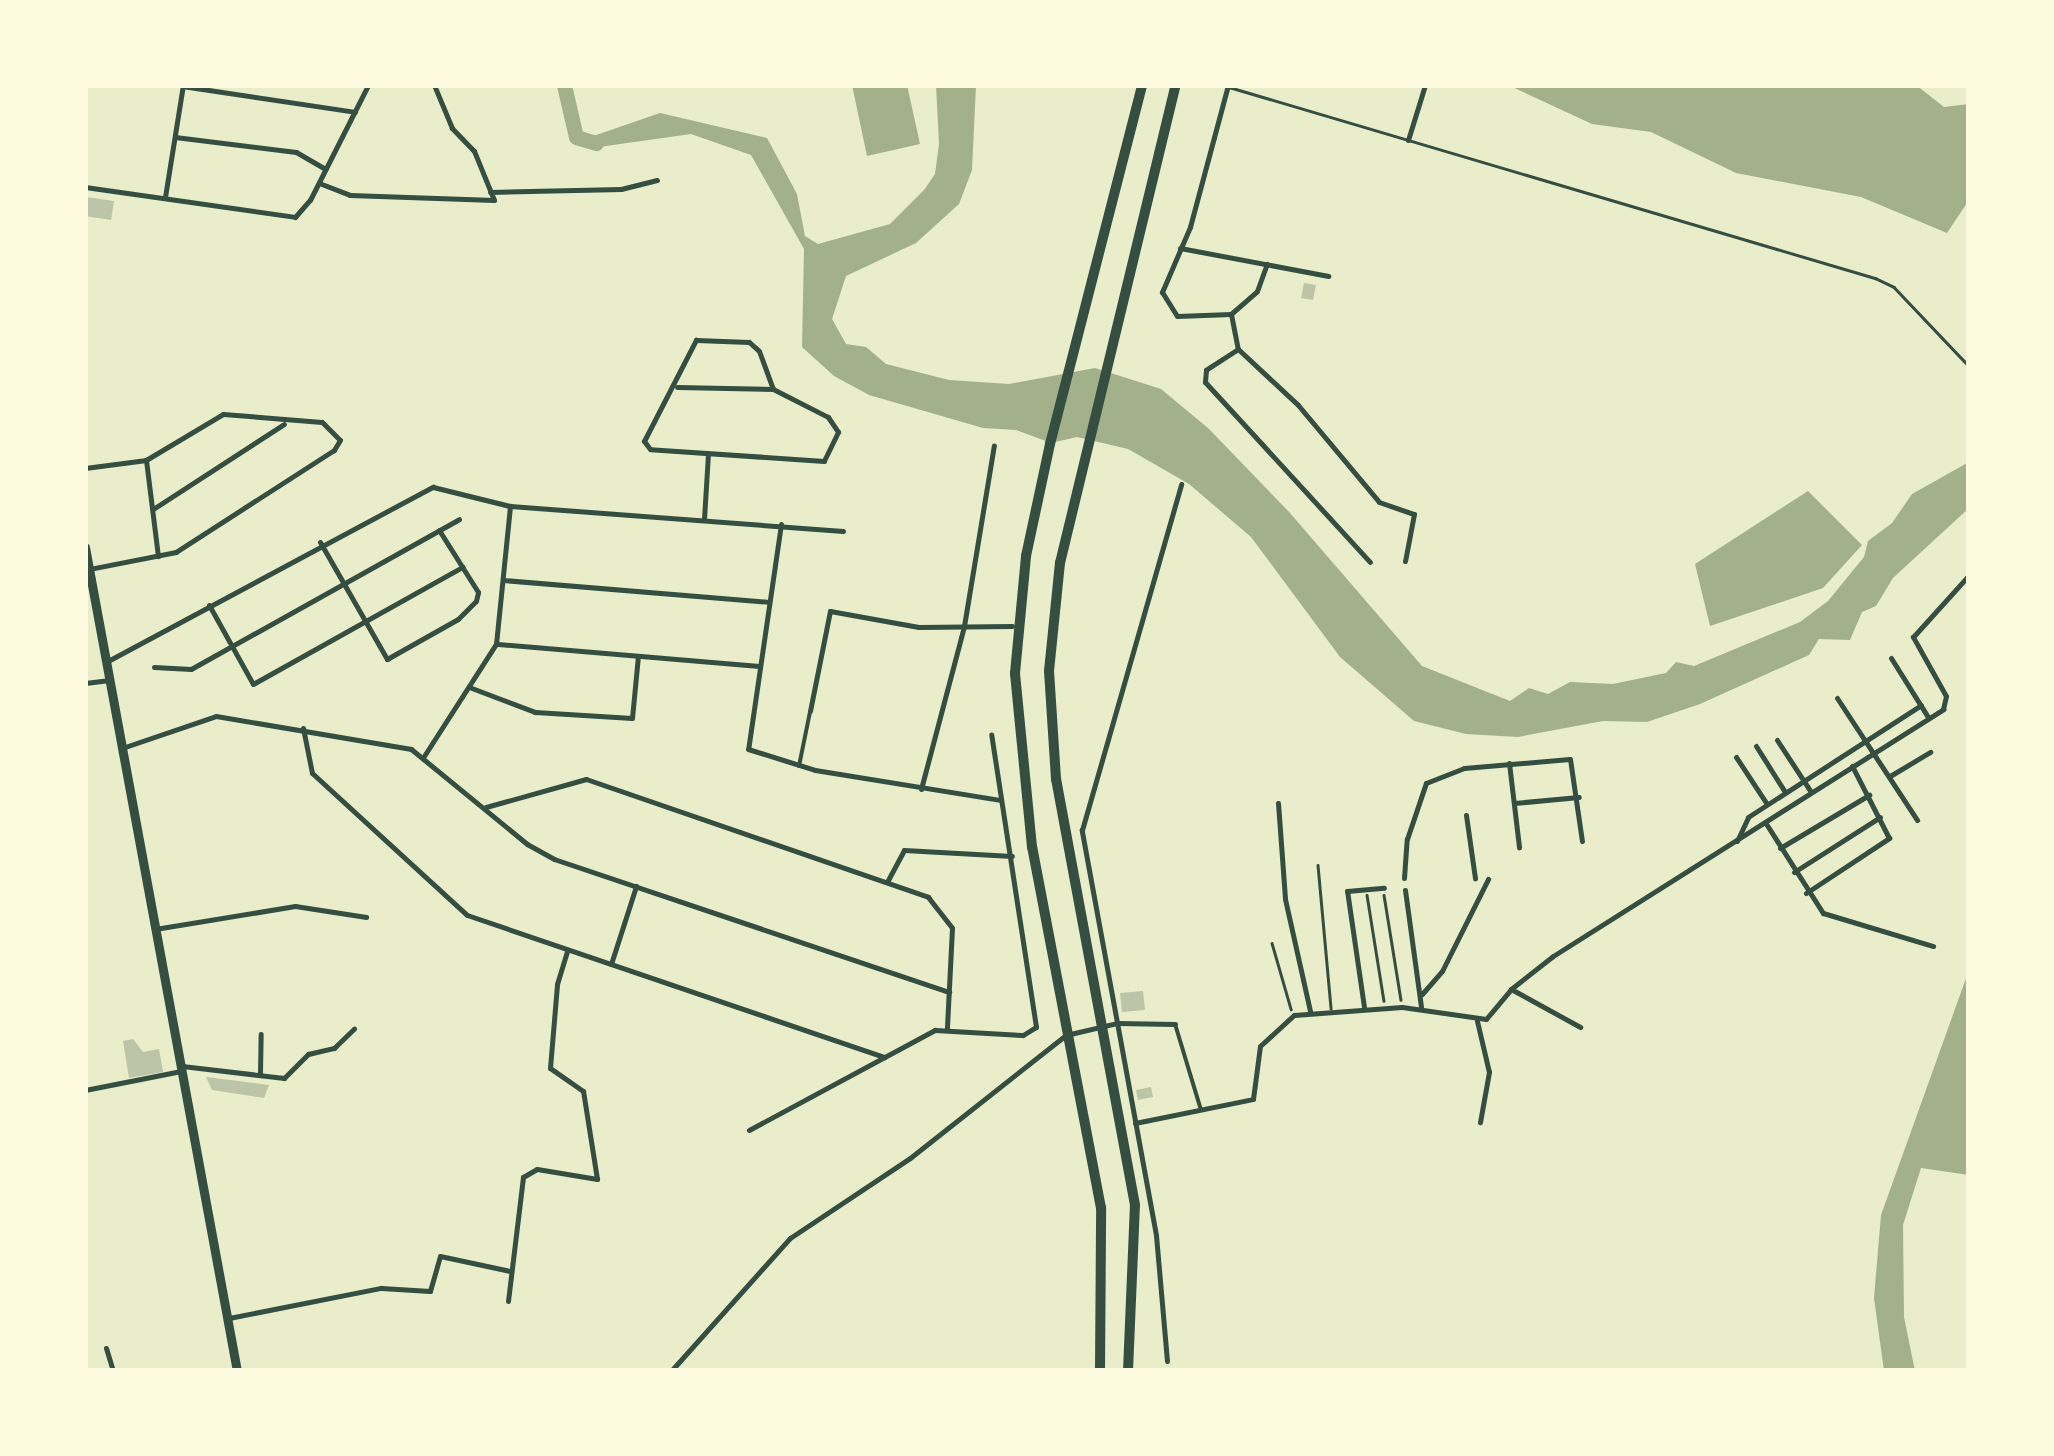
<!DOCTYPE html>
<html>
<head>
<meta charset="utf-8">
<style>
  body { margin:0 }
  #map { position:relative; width:2054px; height:1456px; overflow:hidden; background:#e9edc9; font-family:"Noto Sans",sans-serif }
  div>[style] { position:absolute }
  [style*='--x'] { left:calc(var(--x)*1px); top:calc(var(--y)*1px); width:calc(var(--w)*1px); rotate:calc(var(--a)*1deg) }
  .water>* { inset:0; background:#a3b18a }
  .river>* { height:15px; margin:-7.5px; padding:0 7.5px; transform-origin:7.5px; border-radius:7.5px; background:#a3b18a }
  .building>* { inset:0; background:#bcc5a7 }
  .path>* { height:2.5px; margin:-1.25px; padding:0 1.25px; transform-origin:1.25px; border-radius:1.25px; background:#344e41 }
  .service>* { height:2.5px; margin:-1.25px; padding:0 1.25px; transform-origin:1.25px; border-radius:1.25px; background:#344e41 }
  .pedestrian>* { height:4px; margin:-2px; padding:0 2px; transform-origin:2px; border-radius:2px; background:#344e41 }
  .minor>* { height:5px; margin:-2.5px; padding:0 2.5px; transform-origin:2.5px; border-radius:2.5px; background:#344e41 }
  .trunk>* { height:9px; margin:-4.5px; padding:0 4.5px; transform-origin:4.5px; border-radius:4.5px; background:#344e41 }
  .motorway>* { height:10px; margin:-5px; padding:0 5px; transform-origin:5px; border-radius:5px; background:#344e41 }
  span { translate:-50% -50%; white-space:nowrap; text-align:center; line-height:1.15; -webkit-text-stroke:9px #fefae0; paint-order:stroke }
  .frame { position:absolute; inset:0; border:88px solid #fefae0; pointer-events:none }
</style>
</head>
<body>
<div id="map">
  <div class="water">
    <i style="clip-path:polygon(852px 85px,907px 85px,920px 144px,867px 156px)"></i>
    <i style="clip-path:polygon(936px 85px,976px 85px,972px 170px,959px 204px,916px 243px,846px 276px,832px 319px,846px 344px,866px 347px,886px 364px,949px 380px,1009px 384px,1095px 368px,1161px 389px,1208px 428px,1290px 513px,1422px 666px,1510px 701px,1529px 688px,1548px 694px,1570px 682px,1613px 684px,1666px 673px,1676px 662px,1694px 666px,1800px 622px,1828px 601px,1864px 557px,1868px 541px,1892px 523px,1912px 494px,1969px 462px,1969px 508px,1893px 578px,1876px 606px,1862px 612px,1850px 640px,1819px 639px,1809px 655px,1700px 704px,1647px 722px,1603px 721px,1518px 737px,1466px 734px,1414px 721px,1340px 657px,1251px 537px,1189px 484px,1128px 449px,1077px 437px,1051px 443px,1016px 430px,983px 428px,869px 395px,834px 376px,802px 347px,804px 249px,751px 155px,691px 134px,599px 147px,576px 142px,660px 113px,767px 138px,797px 194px,805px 236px,818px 244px,890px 224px,924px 190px,935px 174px,939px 144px)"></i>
    <i style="clip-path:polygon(1508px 85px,1916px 85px,1944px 107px,1969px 104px,1969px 200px,1947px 233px,1861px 197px,1736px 173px,1651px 132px,1592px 124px)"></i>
    <i style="clip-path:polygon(1808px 491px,1862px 545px,1823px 588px,1710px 626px,1695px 564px)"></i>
    <i style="clip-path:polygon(1969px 970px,1969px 1175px,1921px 1168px,1903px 1225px,1904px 1317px,1915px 1371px,1884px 1371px,1874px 1298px,1881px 1215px)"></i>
  </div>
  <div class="river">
    <i style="--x:564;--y:85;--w:53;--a:77"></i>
    <i style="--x:576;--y:137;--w:21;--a:17"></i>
  </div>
  <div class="building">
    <i style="clip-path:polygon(86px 197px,114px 201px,111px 220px,85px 216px)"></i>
    <i style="clip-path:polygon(1304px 283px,1316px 285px,1313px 300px,1301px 298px)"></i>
    <i style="clip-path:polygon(1143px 991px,1145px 1010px,1122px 1012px,1120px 993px)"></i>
    <i style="clip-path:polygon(133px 1039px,143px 1052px,159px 1049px,163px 1072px,129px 1078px,123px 1041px)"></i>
    <i style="clip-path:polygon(206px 1077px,269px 1085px,264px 1098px,212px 1090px)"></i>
    <i style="clip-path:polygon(1151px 1087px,1153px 1097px,1138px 1100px,1136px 1090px)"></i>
  </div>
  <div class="path">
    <i style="--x:1318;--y:865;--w:144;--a:84.8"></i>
    <i style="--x:1367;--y:895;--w:107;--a:80.9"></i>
    <i style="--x:1384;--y:895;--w:106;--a:80.8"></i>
    <i style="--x:1272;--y:943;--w:69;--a:73.9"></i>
  </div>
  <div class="service">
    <i style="--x:1229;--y:87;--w:674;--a:16.47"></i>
    <i style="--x:1875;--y:278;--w:21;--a:25"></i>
    <i style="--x:1894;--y:287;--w:109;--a:46.5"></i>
  </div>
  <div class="pedestrian">
    <i style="--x:799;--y:766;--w:55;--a:-78.5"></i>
    <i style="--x:1175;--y:1024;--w:90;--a:73.2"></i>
  </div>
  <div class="minor">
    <i style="--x:1228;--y:85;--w:147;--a:105"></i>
    <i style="--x:1190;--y:227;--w:71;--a:113.3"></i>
    <i style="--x:1162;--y:292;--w:28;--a:58"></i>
    <i style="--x:1177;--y:316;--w:54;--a:-2.1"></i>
    <i style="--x:1231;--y:314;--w:36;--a:79"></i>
    <i style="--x:1238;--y:349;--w:38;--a:147"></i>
    <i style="--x:1206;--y:370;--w:12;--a:95"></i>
    <i style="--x:1205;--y:382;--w:244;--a:47.5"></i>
    <i style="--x:182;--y:86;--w:175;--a:8.5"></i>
    <i style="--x:175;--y:137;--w:122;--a:7.1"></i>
    <i style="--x:296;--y:152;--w:34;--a:30"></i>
    <i style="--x:1408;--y:140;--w:58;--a:-72.8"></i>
    <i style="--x:319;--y:183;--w:33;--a:21"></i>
    <i style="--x:350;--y:195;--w:144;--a:2"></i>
    <i style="--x:494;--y:200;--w:53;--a:-112.2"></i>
    <i style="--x:474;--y:151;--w:32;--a:-134"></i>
    <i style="--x:452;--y:128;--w:47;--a:-112.7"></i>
    <i style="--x:85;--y:187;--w:212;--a:8.1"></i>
    <i style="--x:295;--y:217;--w:23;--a:-49"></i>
    <i style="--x:310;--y:200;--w:129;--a:-63.2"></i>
    <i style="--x:490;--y:192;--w:131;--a:-1.3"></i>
    <i style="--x:621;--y:189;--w:37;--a:-14"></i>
    <i style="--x:165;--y:197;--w:113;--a:-80.9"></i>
    <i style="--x:1180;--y:248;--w:151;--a:10.7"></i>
    <i style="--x:1232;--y:313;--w:33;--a:-41"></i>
    <i style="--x:1257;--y:291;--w:29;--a:-70"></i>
    <i style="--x:1238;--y:349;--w:82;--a:43"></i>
    <i style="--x:1298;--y:405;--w:126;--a:50.1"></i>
    <i style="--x:1379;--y:502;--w:37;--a:19"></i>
    <i style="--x:1414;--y:514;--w:48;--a:100.8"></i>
    <i style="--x:677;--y:387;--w:96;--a:1.2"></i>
    <i style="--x:773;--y:389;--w:62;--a:27"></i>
    <i style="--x:828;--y:417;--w:18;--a:56"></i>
    <i style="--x:838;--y:432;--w:32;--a:116"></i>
    <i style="--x:824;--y:461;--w:174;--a:-176.1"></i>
    <i style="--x:650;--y:449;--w:10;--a:-127"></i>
    <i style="--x:644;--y:441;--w:114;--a:-62.8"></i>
    <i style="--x:696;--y:340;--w:53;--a:2.2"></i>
    <i style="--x:749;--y:342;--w:13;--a:42"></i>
    <i style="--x:759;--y:351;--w:40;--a:69.8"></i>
    <i style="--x:146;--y:460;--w:97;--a:82.9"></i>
    <i style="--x:85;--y:468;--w:62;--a:-7.5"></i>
    <i style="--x:146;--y:460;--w:90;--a:-30.9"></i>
    <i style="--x:223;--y:414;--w:99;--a:4.6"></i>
    <i style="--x:322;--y:422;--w:25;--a:45"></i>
    <i style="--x:340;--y:440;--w:12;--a:121"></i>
    <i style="--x:334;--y:450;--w:188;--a:147.2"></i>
    <i style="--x:176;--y:552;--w:89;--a:168.9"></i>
    <i style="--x:153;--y:509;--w:156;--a:-33"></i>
    <i style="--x:704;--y:519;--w:65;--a:-86.5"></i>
    <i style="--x:781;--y:524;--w:227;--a:98.3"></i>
    <i style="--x:748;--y:749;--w:70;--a:17.4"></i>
    <i style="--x:815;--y:770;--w:187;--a:9.2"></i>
    <i style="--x:320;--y:542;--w:135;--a:60.2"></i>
    <i style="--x:387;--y:659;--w:81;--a:-29.4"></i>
    <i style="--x:458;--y:619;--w:25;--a:-45"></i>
    <i style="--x:476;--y:601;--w:9;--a:-77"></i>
    <i style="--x:478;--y:592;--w:73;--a:-122.2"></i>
    <i style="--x:503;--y:580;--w:267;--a:4.7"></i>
    <i style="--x:209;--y:605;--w:90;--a:60.9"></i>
    <i style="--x:253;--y:684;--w:240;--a:-29.2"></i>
    <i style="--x:498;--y:644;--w:262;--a:4.8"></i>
    <i style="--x:1891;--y:658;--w:70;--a:57.9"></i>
    <i style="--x:106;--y:662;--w:371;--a:-28.2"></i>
    <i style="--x:433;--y:487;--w:79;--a:13.9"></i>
    <i style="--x:510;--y:506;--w:334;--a:4.3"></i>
    <i style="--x:154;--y:667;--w:37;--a:3"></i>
    <i style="--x:191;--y:669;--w:307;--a:-29.2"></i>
    <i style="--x:85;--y:683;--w:25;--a:-7"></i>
    <i style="--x:469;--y:687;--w:71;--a:20.7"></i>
    <i style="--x:535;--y:712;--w:97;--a:3.5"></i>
    <i style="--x:632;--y:718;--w:62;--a:-84.5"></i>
    <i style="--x:1837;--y:698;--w:146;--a:56.7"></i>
    <i style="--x:810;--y:711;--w:102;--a:-78.7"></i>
    <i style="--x:830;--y:611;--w:90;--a:10.2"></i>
    <i style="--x:919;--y:627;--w:93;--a:-0.6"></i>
    <i style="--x:303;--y:728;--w:46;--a:78.7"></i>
    <i style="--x:312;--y:773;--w:210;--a:42.5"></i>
    <i style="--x:467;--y:915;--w:441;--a:18.8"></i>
    <i style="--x:1777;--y:740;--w:62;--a:56.8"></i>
    <i style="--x:1756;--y:746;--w:54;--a:57.8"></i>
    <i style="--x:122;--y:748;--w:99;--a:-18.8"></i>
    <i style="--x:216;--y:716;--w:198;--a:9.6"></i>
    <i style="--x:411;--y:749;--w:150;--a:39.3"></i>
    <i style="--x:527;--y:844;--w:31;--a:29"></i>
    <i style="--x:554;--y:859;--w:417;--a:18.6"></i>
    <i style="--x:424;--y:756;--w:133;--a:-57.3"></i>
    <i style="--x:496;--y:644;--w:139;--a:-84.2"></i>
    <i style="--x:1736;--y:757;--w:56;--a:56.6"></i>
    <i style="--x:1509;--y:763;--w:85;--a:83.2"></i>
    <i style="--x:1890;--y:776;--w:47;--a:-31"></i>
    <i style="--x:921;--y:789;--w:169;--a:-75.2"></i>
    <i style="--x:964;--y:626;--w:183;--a:-80.6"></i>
    <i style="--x:1278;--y:803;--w:96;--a:85.8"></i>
    <i style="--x:1285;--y:899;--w:115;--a:77.4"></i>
    <i style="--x:1514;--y:803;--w:65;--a:-5.3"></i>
    <i style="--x:486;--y:807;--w:104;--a:-15.6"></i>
    <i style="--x:586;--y:779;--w:362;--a:19"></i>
    <i style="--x:928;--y:897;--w:39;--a:52"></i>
    <i style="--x:952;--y:928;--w:100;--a:92.9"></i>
    <i style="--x:1466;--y:815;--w:64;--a:81.9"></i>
    <i style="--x:1765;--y:822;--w:108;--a:57.5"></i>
    <i style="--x:1823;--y:913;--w:115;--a:16.7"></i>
    <i style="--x:1737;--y:841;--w:26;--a:-65"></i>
    <i style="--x:1748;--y:817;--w:206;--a:-32.9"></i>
    <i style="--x:1780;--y:848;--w:104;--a:-30.8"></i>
    <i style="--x:1794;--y:872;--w:102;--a:-32.6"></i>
    <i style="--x:1404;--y:878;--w:39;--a:-86"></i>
    <i style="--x:1407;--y:839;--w:59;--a:-71.3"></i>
    <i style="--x:1426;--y:783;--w:41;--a:-21.5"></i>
    <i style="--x:1464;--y:768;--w:106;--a:-4.9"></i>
    <i style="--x:1570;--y:759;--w:83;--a:81.7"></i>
    <i style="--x:887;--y:882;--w:36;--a:-62"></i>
    <i style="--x:904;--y:850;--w:108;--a:3.2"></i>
    <i style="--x:1405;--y:890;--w:118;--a:82.2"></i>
    <i style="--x:1806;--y:893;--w:100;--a:-33.5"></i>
    <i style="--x:1889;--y:838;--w:81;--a:-117.2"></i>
    <i style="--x:155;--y:929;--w:142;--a:-9.3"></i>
    <i style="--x:295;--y:906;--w:72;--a:8.8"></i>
    <i style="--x:611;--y:964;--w:82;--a:-72.2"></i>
    <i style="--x:1511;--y:989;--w:79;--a:28.8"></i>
    <i style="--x:1422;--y:994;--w:30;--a:-49"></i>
    <i style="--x:1442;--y:971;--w:103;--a:-63.4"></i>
    <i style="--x:1364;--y:1007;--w:117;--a:-98.3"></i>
    <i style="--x:1347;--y:891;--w:37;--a:-5"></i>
    <i style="--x:1477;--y:1021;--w:52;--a:76.8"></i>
    <i style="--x:1489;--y:1072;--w:51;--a:100.2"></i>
    <i style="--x:182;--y:1066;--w:103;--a:6.7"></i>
    <i style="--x:284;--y:1078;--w:34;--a:-45"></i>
    <i style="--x:308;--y:1054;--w:27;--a:-13"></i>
    <i style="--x:334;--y:1048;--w:28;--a:-44"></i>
    <i style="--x:260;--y:1073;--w:39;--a:-89"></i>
    <i style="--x:85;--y:1090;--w:98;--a:-11.2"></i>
    <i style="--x:1135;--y:1123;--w:120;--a:-11.5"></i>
    <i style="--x:1253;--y:1099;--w:53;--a:-82.5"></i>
    <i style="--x:1260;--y:1046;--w:46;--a:-42.4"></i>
    <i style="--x:1294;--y:1015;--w:108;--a:-4.2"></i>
    <i style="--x:1402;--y:1007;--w:85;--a:8.1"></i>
    <i style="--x:1486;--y:1019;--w:39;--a:-50"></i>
    <i style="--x:1511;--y:989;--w:53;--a:-38.2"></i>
    <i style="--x:1553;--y:956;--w:462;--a:-32.3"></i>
    <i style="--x:1943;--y:709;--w:13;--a:-77"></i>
    <i style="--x:1946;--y:696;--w:68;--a:-119.2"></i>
    <i style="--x:1913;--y:637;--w:84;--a:-47.9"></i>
    <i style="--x:749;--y:1130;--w:211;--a:-28.3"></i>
    <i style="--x:935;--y:1030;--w:88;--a:3.3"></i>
    <i style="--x:1023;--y:1035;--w:15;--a:-32"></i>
    <i style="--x:1036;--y:1027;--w:296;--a:-98.7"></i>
    <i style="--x:508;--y:1301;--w:125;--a:-83.1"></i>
    <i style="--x:523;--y:1177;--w:16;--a:-30"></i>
    <i style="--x:537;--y:1169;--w:61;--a:9.5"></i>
    <i style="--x:597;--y:1179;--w:89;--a:-99"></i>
    <i style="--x:583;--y:1091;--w:40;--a:-145.1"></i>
    <i style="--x:550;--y:1068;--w:84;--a:-85.2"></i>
    <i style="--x:557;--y:984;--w:34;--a:-73"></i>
    <i style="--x:229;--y:1318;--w:155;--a:-11.2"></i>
    <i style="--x:381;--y:1288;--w:49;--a:3.5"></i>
    <i style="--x:430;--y:1291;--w:36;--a:-74"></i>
    <i style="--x:440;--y:1256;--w:72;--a:12.1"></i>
    <i style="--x:106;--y:1348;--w:24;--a:73"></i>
    <i style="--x:1167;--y:1361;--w:126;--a:-95"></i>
    <i style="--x:1156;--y:1235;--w:412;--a:-100.4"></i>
    <i style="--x:1082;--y:830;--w:360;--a:-74"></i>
    <i style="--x:671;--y:1371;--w:178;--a:-48.2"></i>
    <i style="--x:790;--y:1238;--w:144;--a:-33.7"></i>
    <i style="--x:910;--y:1158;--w:199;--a:-38.3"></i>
    <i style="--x:1066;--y:1035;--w:52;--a:-13.2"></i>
    <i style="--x:1117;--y:1023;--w:58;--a:1"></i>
  </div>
  <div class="trunk">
    <i style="--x:85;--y:547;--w:838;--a:79.55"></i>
  </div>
  <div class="motorway">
    <i style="--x:1100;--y:1371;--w:163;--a:-89.6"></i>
    <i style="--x:1101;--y:1208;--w:368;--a:-100.8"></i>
    <i style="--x:1032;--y:847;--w:175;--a:-95.6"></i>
    <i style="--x:1015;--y:673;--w:118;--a:-84.6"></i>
    <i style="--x:1026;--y:556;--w:115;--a:-77.9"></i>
    <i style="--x:1050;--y:444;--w:371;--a:-75.6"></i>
    <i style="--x:1128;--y:1371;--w:166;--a:-87.6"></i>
    <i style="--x:1135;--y:1205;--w:433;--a:-100.5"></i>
    <i style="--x:1056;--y:779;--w:108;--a:-93.7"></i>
    <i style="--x:1049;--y:671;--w:109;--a:-84.2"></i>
    <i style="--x:1060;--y:563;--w:492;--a:-76.4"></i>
  </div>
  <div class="frame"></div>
</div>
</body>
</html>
